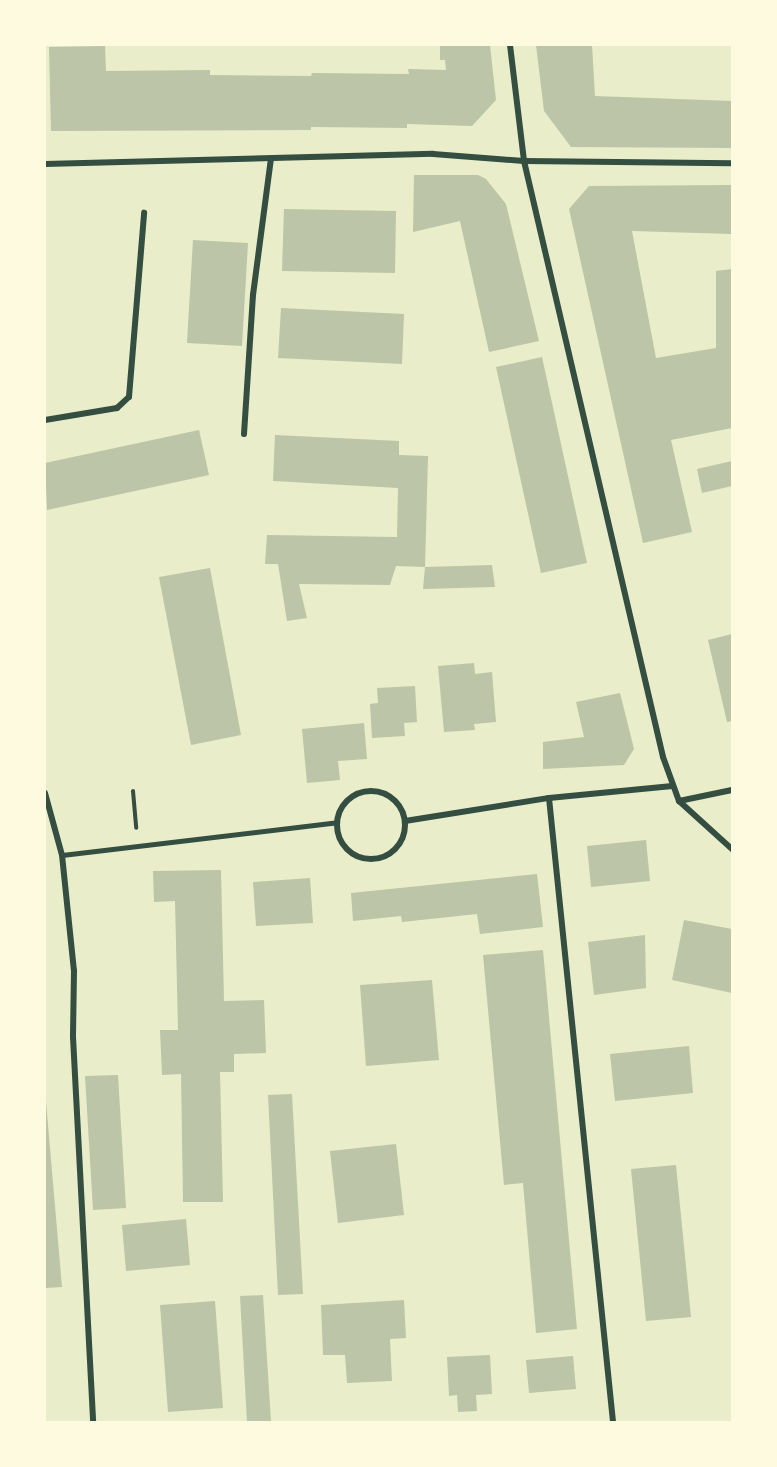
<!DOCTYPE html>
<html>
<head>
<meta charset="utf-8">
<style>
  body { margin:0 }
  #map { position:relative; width:777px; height:1467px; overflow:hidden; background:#e9edc9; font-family:"Sofia Sans Condensed",sans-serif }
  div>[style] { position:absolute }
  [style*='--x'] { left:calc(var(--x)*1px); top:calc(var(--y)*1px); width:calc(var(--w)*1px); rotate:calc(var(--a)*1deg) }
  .building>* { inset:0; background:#bcc5a7 }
  .path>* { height:4px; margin:-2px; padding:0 2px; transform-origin:2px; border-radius:2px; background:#344e41 }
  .pedestrian>* { height:5px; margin:-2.5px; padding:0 2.5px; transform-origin:2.5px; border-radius:2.5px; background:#344e41 }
  .minor>* { height:6px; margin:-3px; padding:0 3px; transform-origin:3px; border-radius:3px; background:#344e41 }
  .minor>.ring { margin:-3px; padding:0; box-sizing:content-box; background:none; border:6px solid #344e41; border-radius:50% }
  span { translate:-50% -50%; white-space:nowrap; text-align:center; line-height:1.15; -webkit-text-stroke:4.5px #fefae0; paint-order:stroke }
  .frame { position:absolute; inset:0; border:46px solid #fefae0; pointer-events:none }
</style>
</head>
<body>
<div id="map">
  <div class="building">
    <i style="clip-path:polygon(440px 45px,490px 45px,496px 100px,472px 126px,407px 124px,407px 128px,311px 127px,311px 130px,51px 131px,49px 47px,105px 46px,106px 71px,210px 70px,210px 75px,311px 76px,312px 73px,409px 74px,408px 69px,446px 70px,445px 60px,440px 60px)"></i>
    <i style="clip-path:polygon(536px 45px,592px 45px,595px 96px,732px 101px,732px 148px,571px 147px,544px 111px)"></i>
    <i style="clip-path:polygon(414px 175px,478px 175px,486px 179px,506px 204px,539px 341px,489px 352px,460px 221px,413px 232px)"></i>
    <i style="clip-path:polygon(732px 185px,732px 234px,632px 231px,656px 358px,716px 348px,716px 271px,732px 269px,732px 428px,671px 440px,692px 532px,643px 543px,569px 209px,589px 186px)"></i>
    <i style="clip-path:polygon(284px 209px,396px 211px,395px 273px,282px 271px)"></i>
    <i style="clip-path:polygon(193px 240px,248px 243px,242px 346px,187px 343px)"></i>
    <i style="clip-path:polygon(281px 308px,404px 314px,402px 364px,278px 358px)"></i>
    <i style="clip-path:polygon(542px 357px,587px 563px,541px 573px,496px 367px)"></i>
    <i style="clip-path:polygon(199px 430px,209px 475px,47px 510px,45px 463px)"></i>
    <i style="clip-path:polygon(275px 435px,399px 441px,399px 455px,428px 456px,425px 567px,492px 565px,495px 587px,423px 589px,425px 567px,396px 566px,390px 585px,299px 584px,307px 618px,287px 621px,278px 564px,265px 564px,267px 535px,397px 537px,398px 488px,273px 481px)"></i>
    <i style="clip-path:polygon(732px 461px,732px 486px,702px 493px,697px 469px)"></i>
    <i style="clip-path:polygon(210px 568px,241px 735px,191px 745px,159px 577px)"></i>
    <i style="clip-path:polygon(732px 634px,732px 721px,727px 722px,708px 640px)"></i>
    <i style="clip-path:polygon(474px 663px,475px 674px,492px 672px,496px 722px,474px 724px,475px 730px,444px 732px,438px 666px)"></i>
    <i style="clip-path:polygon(415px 686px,417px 722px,404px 723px,405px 736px,372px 738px,370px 704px,378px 703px,377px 688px)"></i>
    <i style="clip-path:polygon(620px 693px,634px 749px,624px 765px,543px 769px,543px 742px,584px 737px,576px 702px)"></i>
    <i style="clip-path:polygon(364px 723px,367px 759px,338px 761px,340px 780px,307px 783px,302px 729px)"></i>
    <i style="clip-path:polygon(646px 840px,650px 881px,591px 887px,587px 846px)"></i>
    <i style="clip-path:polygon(221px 870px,224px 1001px,264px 1000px,266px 1053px,234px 1054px,234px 1072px,220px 1072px,223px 1202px,183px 1202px,181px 1074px,162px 1075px,160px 1030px,178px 1030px,175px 901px,154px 902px,153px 871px)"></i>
    <i style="clip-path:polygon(537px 874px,543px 927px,480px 934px,477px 914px,402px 922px,401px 916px,353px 921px,351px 893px)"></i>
    <i style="clip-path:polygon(310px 878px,313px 923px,256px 926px,253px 882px)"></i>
    <i style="clip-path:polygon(684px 920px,732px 929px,732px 993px,672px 980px)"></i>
    <i style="clip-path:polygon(645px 935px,646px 988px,594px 995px,588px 942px)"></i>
    <i style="clip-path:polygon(543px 950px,577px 1329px,536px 1333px,523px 1183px,504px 1185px,483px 955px)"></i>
    <i style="clip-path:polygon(432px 980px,439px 1060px,366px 1066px,360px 985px)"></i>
    <i style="clip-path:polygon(689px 1046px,693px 1093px,615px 1101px,610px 1054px)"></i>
    <i style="clip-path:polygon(118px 1075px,126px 1208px,93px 1210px,85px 1076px)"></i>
    <i style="clip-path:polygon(45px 1090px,62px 1287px,45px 1288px)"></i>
    <i style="clip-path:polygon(292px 1094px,303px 1294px,278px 1295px,268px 1095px)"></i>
    <i style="clip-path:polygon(396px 1144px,404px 1215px,338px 1223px,330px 1151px)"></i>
    <i style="clip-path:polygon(676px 1165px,691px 1317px,646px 1321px,631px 1169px)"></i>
    <i style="clip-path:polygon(186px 1219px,190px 1265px,126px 1271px,122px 1225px)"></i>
    <i style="clip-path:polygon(263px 1295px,271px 1422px,247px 1422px,240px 1296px)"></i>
    <i style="clip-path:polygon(404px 1300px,406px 1338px,390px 1339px,392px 1381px,347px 1383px,345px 1355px,323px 1355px,321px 1305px)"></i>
    <i style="clip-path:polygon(215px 1301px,223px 1408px,168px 1412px,160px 1305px)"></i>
    <i style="clip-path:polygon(490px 1355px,492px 1394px,476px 1395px,477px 1411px,458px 1412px,457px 1395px,449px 1396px,447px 1357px)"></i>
    <i style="clip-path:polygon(573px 1356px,576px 1389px,529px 1393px,526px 1360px)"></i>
  </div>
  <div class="path">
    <i style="--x:133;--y:791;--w:37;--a:85"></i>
  </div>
  <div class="pedestrian">
    <i style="--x:62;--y:855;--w:277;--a:-6.8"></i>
  </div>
  <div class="minor">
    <i style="--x:510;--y:45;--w:117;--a:83.1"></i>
    <i style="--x:524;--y:161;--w:612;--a:76.87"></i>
    <i style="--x:663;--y:757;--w:47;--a:70"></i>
    <i style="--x:679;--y:801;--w:72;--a:42.2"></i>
    <i style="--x:45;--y:164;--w:388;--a:-1.5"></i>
    <i style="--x:433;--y:154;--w:91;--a:4.4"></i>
    <i style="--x:524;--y:161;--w:208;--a:0.6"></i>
    <i style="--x:45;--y:420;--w:73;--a:-9.5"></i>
    <i style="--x:117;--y:408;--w:16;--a:-43"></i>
    <i style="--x:129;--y:397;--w:185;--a:-85.3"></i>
    <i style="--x:244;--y:434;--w:139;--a:-86.3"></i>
    <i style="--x:253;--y:295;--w:138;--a:-82.5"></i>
    <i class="ring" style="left:337px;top:791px;width:62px;height:62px"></i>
    <i style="--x:45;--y:793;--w:64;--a:74.7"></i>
    <i style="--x:62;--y:855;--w:117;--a:84.1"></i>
    <i style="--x:74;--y:971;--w:66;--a:90.9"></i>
    <i style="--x:73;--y:1037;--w:386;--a:87"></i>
    <i style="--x:549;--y:798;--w:627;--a:84.14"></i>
    <i style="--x:679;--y:801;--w:54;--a:-11.7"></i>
    <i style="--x:405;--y:821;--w:146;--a:-9.1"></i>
    <i style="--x:549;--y:798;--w:124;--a:-5.6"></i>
  </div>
  <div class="frame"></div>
</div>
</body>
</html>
